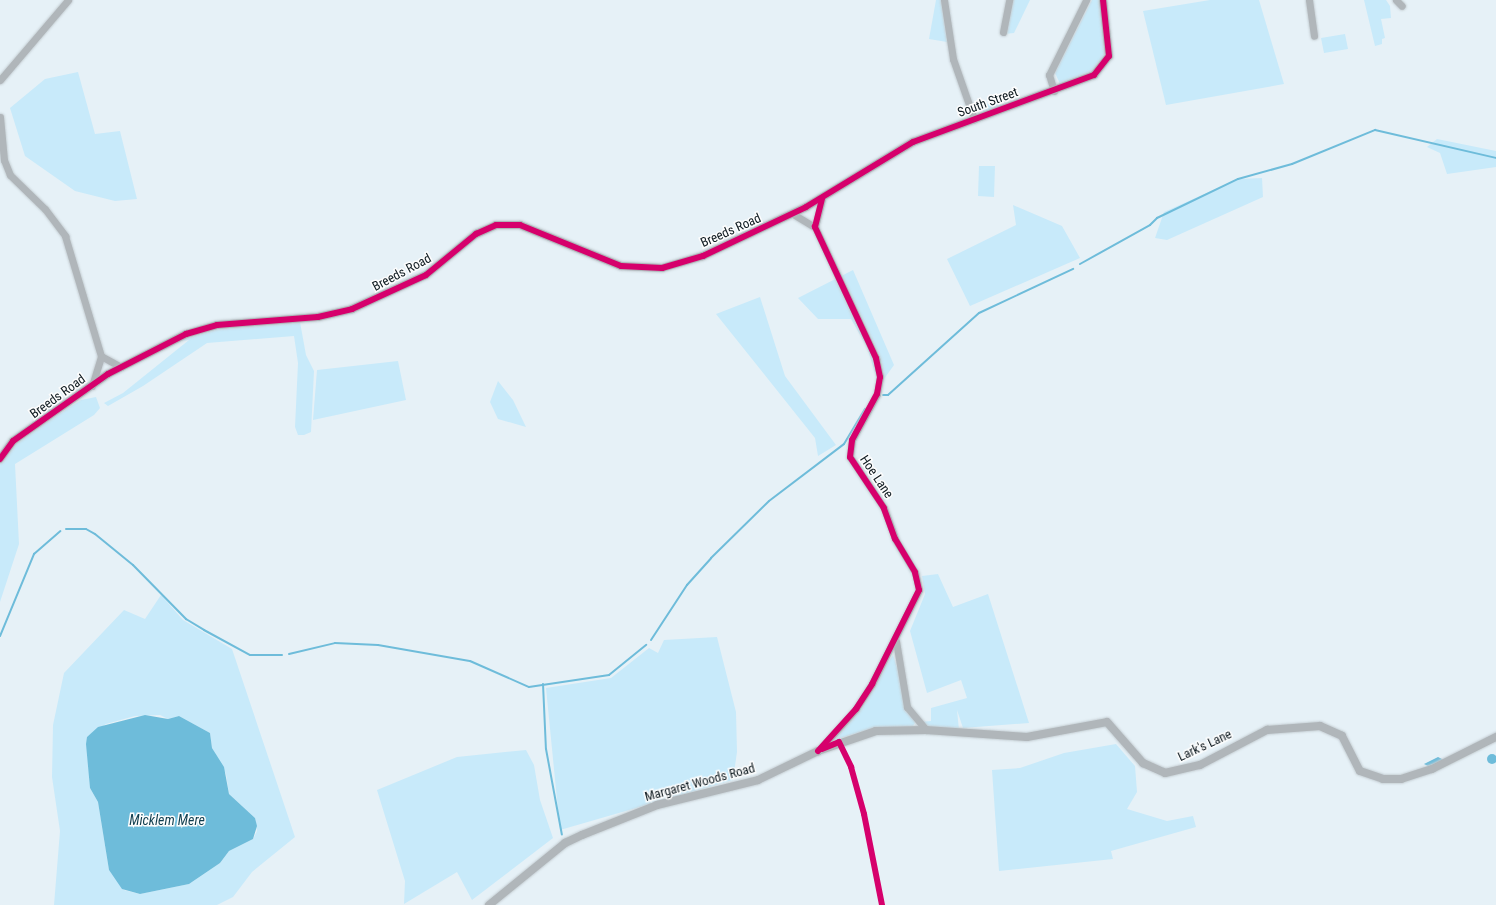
<!DOCTYPE html>
<html>
<head>
<meta charset="utf-8">
<style>
  body { margin:0 }
  #map { position:relative; width:1496px; height:905px; overflow:hidden; background:#e6f1f7; font-family:"Roboto Condensed",sans-serif }
  div>[style] { position:absolute }
  [style*='--x'] { left:calc(var(--x)*1px); top:calc(var(--y)*1px); width:calc(var(--w)*1px); rotate:calc(var(--a)*1deg) }
  .green>* { inset:0; background:#c8eafa }
  .water>* { inset:0; background:#6ebcda }
  .round { border-radius:50% }
  .stream>* { height:2px; margin:-1px; padding:0 1px; transform-origin:1px; border-radius:1px; background:#6ebcda }
  .roads { filter:drop-shadow(0 0 1px #c5ced3) drop-shadow(0 0 1px #c5ced3) }
  .minor>* { height:7px; margin:-3.5px; padding:0 3.5px; transform-origin:3.5px; border-radius:3.5px; background:#b0b6ba }
  .tertiary>* { height:8px; margin:-4px; padding:0 4px; transform-origin:4px; border-radius:4px; background:#b0b6ba }
  .cycleway>* { height:6px; margin:-3px; padding:0 3px; transform-origin:3px; border-radius:3px; background:#d6006c }
  span { translate:-50% -50%; white-space:nowrap; text-align:center; line-height:1.15; -webkit-text-stroke:3px #fdfdfd; paint-order:stroke }
  .street-label { font-size:13px; color:#0e1a20 }
  .water-label { font-size:14px; color:#0f3d4e; font-style:italic }
</style>
</head>
<body>
<div id="map">
  <div class="green">
    <i style="clip-path:polygon(936px 0,941px 0,947px 42px,929px 39px)"></i>
    <i style="clip-path:polygon(1013px 0,1030px 0,1014px 33px,1004px 34px)"></i>
    <i style="clip-path:polygon(1092px 0,1102px 0,1107px 52px,1095px 72px,1061px 86px,1055px 73px)"></i>
    <i style="clip-path:polygon(1210px 0,1259px 0,1284px 84px,1166px 105px,1143px 11px)"></i>
    <i style="clip-path:polygon(1364px 0,1386px 0,1390px 6px,1391px 18px,1381px 19px,1385px 38px,1382px 39px,1382px 44px,1375px 46px)"></i>
    <i style="clip-path:polygon(1345px 34px,1348px 49px,1324px 53px,1321px 38px)"></i>
    <i style="clip-path:polygon(78px 72px,95px 134px,120px 131px,137px 199px,115px 201px,75px 191px,25px 156px,10px 108px,45px 79px)"></i>
    <i style="clip-path:polygon(974px 103px,1009px 105px,984px 113px)"></i>
    <i style="clip-path:polygon(1437px 139px,1496px 151px,1496px 167px,1447px 174px,1440px 153px,1427px 147px)"></i>
    <i style="clip-path:polygon(979px 166px,995px 166px,994px 197px,978px 196px)"></i>
    <i style="clip-path:polygon(1262px 178px,1263px 197px,1167px 240px,1155px 238px,1164px 212px,1238px 179px)"></i>
    <i style="clip-path:polygon(1013px 205px,1062px 226px,1080px 258px,970px 306px,947px 259px,1016px 225px)"></i>
    <i style="clip-path:polygon(853px 270px,894px 365px,879px 386px,867px 347px,851px 319px,818px 319px,798px 298px)"></i>
    <i style="clip-path:polygon(760px 297px,785px 376px,836px 445px,818px 456px,815px 438px,716px 314px)"></i>
    <i style="clip-path:polygon(300px 322px,306px 355px,314px 371px,311px 432px,304px 435px,298px 435px,295px 427px,298px 363px,294px 336px,207px 343px,143px 386px,108px 406px,104px 403px,123px 393px,189px 340px,182px 341px,203px 329px)"></i>
    <i style="clip-path:polygon(398px 361px,406px 400px,313px 420px,317px 370px)"></i>
    <i style="clip-path:polygon(498px 381px,513px 400px,526px 427px,498px 419px,490px 402px)"></i>
    <i style="clip-path:polygon(96px 397px,100px 408px,94px 415px,15px 464px,19px 544px,0 602px,0 464px,6px 451px,33px 431px,81px 400px)"></i>
    <i style="clip-path:polygon(938px 574px,953px 607px,988px 594px,1029px 723px,963px 728px,957px 710px,959px 730px,927px 726px,921px 722px,931px 721px,931px 708px,967px 698px,961px 680px,927px 693px,910px 631px,925px 594px,922px 576px)"></i>
    <i style="clip-path:polygon(evenodd,161px 595px,183px 620px,232px 649px,295px 837px,252px 872px,233px 897px,217px 905px,54px 905px,60px 831px,52px 777px,53px 725px,64px 673px,124px 610px,145px 619px,161px 595px,160px 715px,168px 719px,179px 716px,210px 733px,212px 748px,226px 774px,229px 794px,255px 818px,257px 831px,253px 839px,229px 851px,220px 863px,189px 884px,140px 894px,124px 890px,109px 870px,98px 802px,90px 788px,87px 737px,106px 724px,135px 716px,160px 715px)"></i>
    <i style="clip-path:polygon(717px 637px,736px 712px,737px 752px,733px 780px,560px 830px,546px 688px,611px 678px,649px 648px,658px 653px,664px 640px)"></i>
    <i style="clip-path:polygon(893px 655px,915px 723px,913px 726px,873px 728px,834px 740px)"></i>
    <i style="clip-path:polygon(1116px 744px,1135px 766px,1137px 792px,1127px 809px,1167px 821px,1193px 816px,1196px 827px,1111px 851px,1113px 859px,999px 871px,992px 770px,1020px 768px,1064px 753px)"></i>
    <i style="clip-path:polygon(526px 750px,534px 765px,540px 800px,553px 838px,472px 900px,457px 872px,404px 904px,405px 881px,377px 790px,457px 757px)"></i>
  </div>
  <div class="water">
    <i style="clip-path:polygon(145px 715px,168px 719px,179px 716px,210px 733px,212px 748px,224px 767px,229px 794px,255px 818px,257px 826px,253px 839px,229px 851px,220px 863px,189px 884px,140px 894px,122px 889px,109px 870px,98px 802px,90px 788px,86px 744px,87px 737px,98px 727px)"></i>
    <i class="round" style="left:1487px;top:754px;width:10px;height:10px"></i>
    <i style="clip-path:polygon(1438px 757px,1444px 760px,1428px 766px,1424px 764px)"></i>
  </div>
  <div class="stream">
    <i style="--x:1080;--y:264;--w:80;--a:-29.1"></i>
    <i style="--x:1150;--y:225;--w:10;--a:-45"></i>
    <i style="--x:1157;--y:218;--w:90;--a:-25.7"></i>
    <i style="--x:1238;--y:179;--w:56;--a:-15.5"></i>
    <i style="--x:1292;--y:164;--w:90;--a:-22.3"></i>
    <i style="--x:1375;--y:130;--w:124;--a:13"></i>
    <i style="--x:883;--y:395;--w:5;--a:0"></i>
    <i style="--x:888;--y:395;--w:122;--a:-42"></i>
    <i style="--x:979;--y:313;--w:104;--a:-25.1"></i>
    <i style="--x:66;--y:529;--w:20;--a:0"></i>
    <i style="--x:86;--y:529;--w:10;--a:29"></i>
    <i style="--x:95;--y:534;--w:49;--a:39.2"></i>
    <i style="--x:133;--y:565;--w:76;--a:45.5"></i>
    <i style="--x:186;--y:619;--w:21;--a:31"></i>
    <i style="--x:204;--y:630;--w:52;--a:28.5"></i>
    <i style="--x:250;--y:655;--w:32;--a:0"></i>
    <i style="--x:0;--y:636;--w:89;--a:-67.5"></i>
    <i style="--x:34;--y:554;--w:35;--a:-41"></i>
    <i style="--x:651;--y:640;--w:66;--a:-56.8"></i>
    <i style="--x:687;--y:585;--w:36;--a:-48"></i>
    <i style="--x:711;--y:558;--w:81;--a:-44.5"></i>
    <i style="--x:769;--y:501;--w:94;--a:-37.2"></i>
    <i style="--x:844;--y:444;--w:41;--a:-59"></i>
    <i style="--x:289;--y:654;--w:47;--a:-13.4"></i>
    <i style="--x:335;--y:643;--w:43;--a:2.7"></i>
    <i style="--x:378;--y:645;--w:93;--a:9.9"></i>
    <i style="--x:470;--y:661;--w:64;--a:23.8"></i>
    <i style="--x:529;--y:687;--w:81;--a:-8.5"></i>
    <i style="--x:609;--y:675;--w:48;--a:-39"></i>
    <i style="--x:543;--y:684;--w:65;--a:87.4"></i>
    <i style="--x:546;--y:749;--w:87;--a:79.5"></i>
  </div>
  <div class="roads">
    <div class="minor">
      <i style="--x:944;--y:0;--w:60;--a:81.3"></i>
      <i style="--x:953;--y:59;--w:64;--a:70.7"></i>
      <i style="--x:1309;--y:0;--w:36;--a:82"></i>
      <i style="--x:1396;--y:0;--w:8;--a:45"></i>
      <i style="--x:1003;--y:32;--w:33;--a:-79"></i>
      <i style="--x:0;--y:80;--w:105;--a:-49.6"></i>
      <i style="--x:1054;--y:91;--w:17;--a:-107"></i>
      <i style="--x:1049;--y:75;--w:84;--a:-63.7"></i>
      <i style="--x:0;--y:117;--w:43;--a:84.7"></i>
      <i style="--x:4;--y:160;--w:16;--a:68"></i>
      <i style="--x:10;--y:175;--w:49;--a:44.2"></i>
      <i style="--x:45;--y:209;--w:34;--a:53"></i>
      <i style="--x:65;--y:236;--w:125;--a:73.3"></i>
      <i style="--x:101;--y:356;--w:23;--a:29"></i>
      <i style="--x:793;--y:214;--w:26;--a:31"></i>
      <i style="--x:815;--y:227;--w:145;--a:65"></i>
      <i style="--x:876;--y:358;--w:19;--a:78"></i>
      <i style="--x:880;--y:377;--w:17;--a:100"></i>
      <i style="--x:877;--y:394;--w:52;--a:118.5"></i>
      <i style="--x:852;--y:440;--w:17;--a:97"></i>
      <i style="--x:850;--y:457;--w:61;--a:56.3"></i>
      <i style="--x:884;--y:508;--w:33;--a:70"></i>
      <i style="--x:895;--y:539;--w:39;--a:59"></i>
      <i style="--x:915;--y:572;--w:18;--a:77"></i>
      <i style="--x:919;--y:590;--w:105;--a:116.6"></i>
      <i style="--x:872;--y:684;--w:30;--a:123"></i>
      <i style="--x:856;--y:709;--w:57;--a:132.1"></i>
      <i style="--x:815;--y:227;--w:30;--a:-76"></i>
      <i style="--x:92;--y:386;--w:31;--a:-73"></i>
      <i style="--x:896;--y:641;--w:67;--a:80.5"></i>
      <i style="--x:907;--y:707;--w:30;--a:50"></i>
    </div>
    <div class="tertiary">
      <i style="--x:0;--y:459;--w:22;--a:-54"></i>
      <i style="--x:13;--y:441;--w:116;--a:-35.2"></i>
      <i style="--x:108;--y:374;--w:88;--a:-27.1"></i>
      <i style="--x:186;--y:334;--w:32;--a:-16"></i>
      <i style="--x:217;--y:325;--w:101;--a:-4.5"></i>
      <i style="--x:318;--y:317;--w:35;--a:-13"></i>
      <i style="--x:352;--y:309;--w:81;--a:-24.7"></i>
      <i style="--x:426;--y:275;--w:65;--a:-39.4"></i>
      <i style="--x:476;--y:234;--w:22;--a:-24"></i>
      <i style="--x:496;--y:225;--w:24;--a:0"></i>
      <i style="--x:520;--y:225;--w:109;--a:22.1"></i>
      <i style="--x:621;--y:266;--w:41;--a:2.8"></i>
      <i style="--x:662;--y:268;--w:43;--a:-16.3"></i>
      <i style="--x:703;--y:256;--w:114;--a:-25.4"></i>
      <i style="--x:806;--y:207;--w:125;--a:-31.3"></i>
      <i style="--x:913;--y:142;--w:193;--a:-20.3"></i>
      <i style="--x:1094;--y:75;--w:24;--a:-52"></i>
      <i style="--x:1109;--y:56;--w:56;--a:-96.1"></i>
      <i style="--x:489;--y:905;--w:98;--a:-39.2"></i>
      <i style="--x:565;--y:843;--w:19;--a:-25"></i>
      <i style="--x:582;--y:835;--w:81;--a:-21.8"></i>
      <i style="--x:657;--y:805;--w:104;--a:-13.9"></i>
      <i style="--x:758;--y:780;--w:67;--a:-25.8"></i>
      <i style="--x:818;--y:751;--w:61;--a:-19"></i>
      <i style="--x:876;--y:731;--w:50;--a:-1.1"></i>
      <i style="--x:926;--y:730;--w:101;--a:4"></i>
      <i style="--x:1027;--y:737;--w:81;--a:-10.6"></i>
      <i style="--x:1107;--y:722;--w:55;--a:48.7"></i>
      <i style="--x:1143;--y:763;--w:24;--a:24"></i>
      <i style="--x:1165;--y:773;--w:36;--a:-13"></i>
      <i style="--x:1200;--y:765;--w:76;--a:-27.6"></i>
      <i style="--x:1267;--y:730;--w:53;--a:-4.3"></i>
      <i style="--x:1320;--y:726;--w:24;--a:24"></i>
      <i style="--x:1342;--y:736;--w:39;--a:63"></i>
      <i style="--x:1360;--y:771;--w:24;--a:19"></i>
      <i style="--x:1383;--y:779;--w:18;--a:0"></i>
      <i style="--x:1401;--y:779;--w:33;--a:-18"></i>
      <i style="--x:1432;--y:769;--w:72;--a:-26.6"></i>
    </div>
  </div>
  <div class="cycleway">
    <i style="--x:0;--y:459;--w:22;--a:-54"></i>
    <i style="--x:13;--y:441;--w:116;--a:-35.2"></i>
    <i style="--x:108;--y:374;--w:88;--a:-27.1"></i>
    <i style="--x:186;--y:334;--w:32;--a:-16"></i>
    <i style="--x:217;--y:325;--w:101;--a:-4.5"></i>
    <i style="--x:318;--y:317;--w:35;--a:-13"></i>
    <i style="--x:352;--y:309;--w:81;--a:-24.7"></i>
    <i style="--x:426;--y:275;--w:65;--a:-39.4"></i>
    <i style="--x:476;--y:234;--w:22;--a:-24"></i>
    <i style="--x:496;--y:225;--w:24;--a:0"></i>
    <i style="--x:520;--y:225;--w:109;--a:22.1"></i>
    <i style="--x:621;--y:266;--w:41;--a:2.8"></i>
    <i style="--x:662;--y:268;--w:43;--a:-16.3"></i>
    <i style="--x:703;--y:256;--w:114;--a:-25.4"></i>
    <i style="--x:806;--y:207;--w:125;--a:-31.3"></i>
    <i style="--x:913;--y:142;--w:193;--a:-20.3"></i>
    <i style="--x:1094;--y:75;--w:24;--a:-52"></i>
    <i style="--x:1109;--y:56;--w:56;--a:-96.1"></i>
    <i style="--x:822;--y:749;--w:18;--a:-22"></i>
    <i style="--x:839;--y:742;--w:28;--a:64"></i>
    <i style="--x:851;--y:767;--w:49;--a:74.5"></i>
    <i style="--x:864;--y:814;--w:93;--a:78.8"></i>
    <i style="--x:818;--y:751;--w:57;--a:-47.9"></i>
    <i style="--x:856;--y:709;--w:30;--a:-57"></i>
    <i style="--x:872;--y:684;--w:105;--a:-63.4"></i>
    <i style="--x:919;--y:590;--w:18;--a:-103"></i>
    <i style="--x:915;--y:572;--w:39;--a:-121"></i>
    <i style="--x:895;--y:539;--w:33;--a:-110"></i>
    <i style="--x:884;--y:508;--w:61;--a:-123.7"></i>
    <i style="--x:850;--y:457;--w:17;--a:-83"></i>
    <i style="--x:852;--y:440;--w:52;--a:-61.5"></i>
    <i style="--x:877;--y:394;--w:17;--a:-80"></i>
    <i style="--x:880;--y:377;--w:19;--a:-102"></i>
    <i style="--x:876;--y:358;--w:145;--a:-115"></i>
    <i style="--x:815;--y:227;--w:30;--a:-76"></i>
  </div>
  <div class="street-label">
    <span style="left:988px;top:103px;rotate:-20deg">South Street</span>
    <span style="left:731px;top:231px;rotate:-24deg">Breeds Road</span>
    <span style="left:402px;top:273px;rotate:-28deg">Breeds Road</span>
    <span style="left:58px;top:397px;rotate:-36deg">Breeds Road</span>
    <span style="left:876px;top:477px;rotate:56deg">Hoe Lane</span>
    <span style="left:1205px;top:746px;rotate:-25deg">Lark's Lane</span>
    <span style="left:700px;top:783px;rotate:-15deg">Margaret Woods Road</span>
  </div>
  <div class="water-label">
    <span style="left:167px;top:820px">Micklem Mere</span>
  </div>
</div>
</body>
</html>
